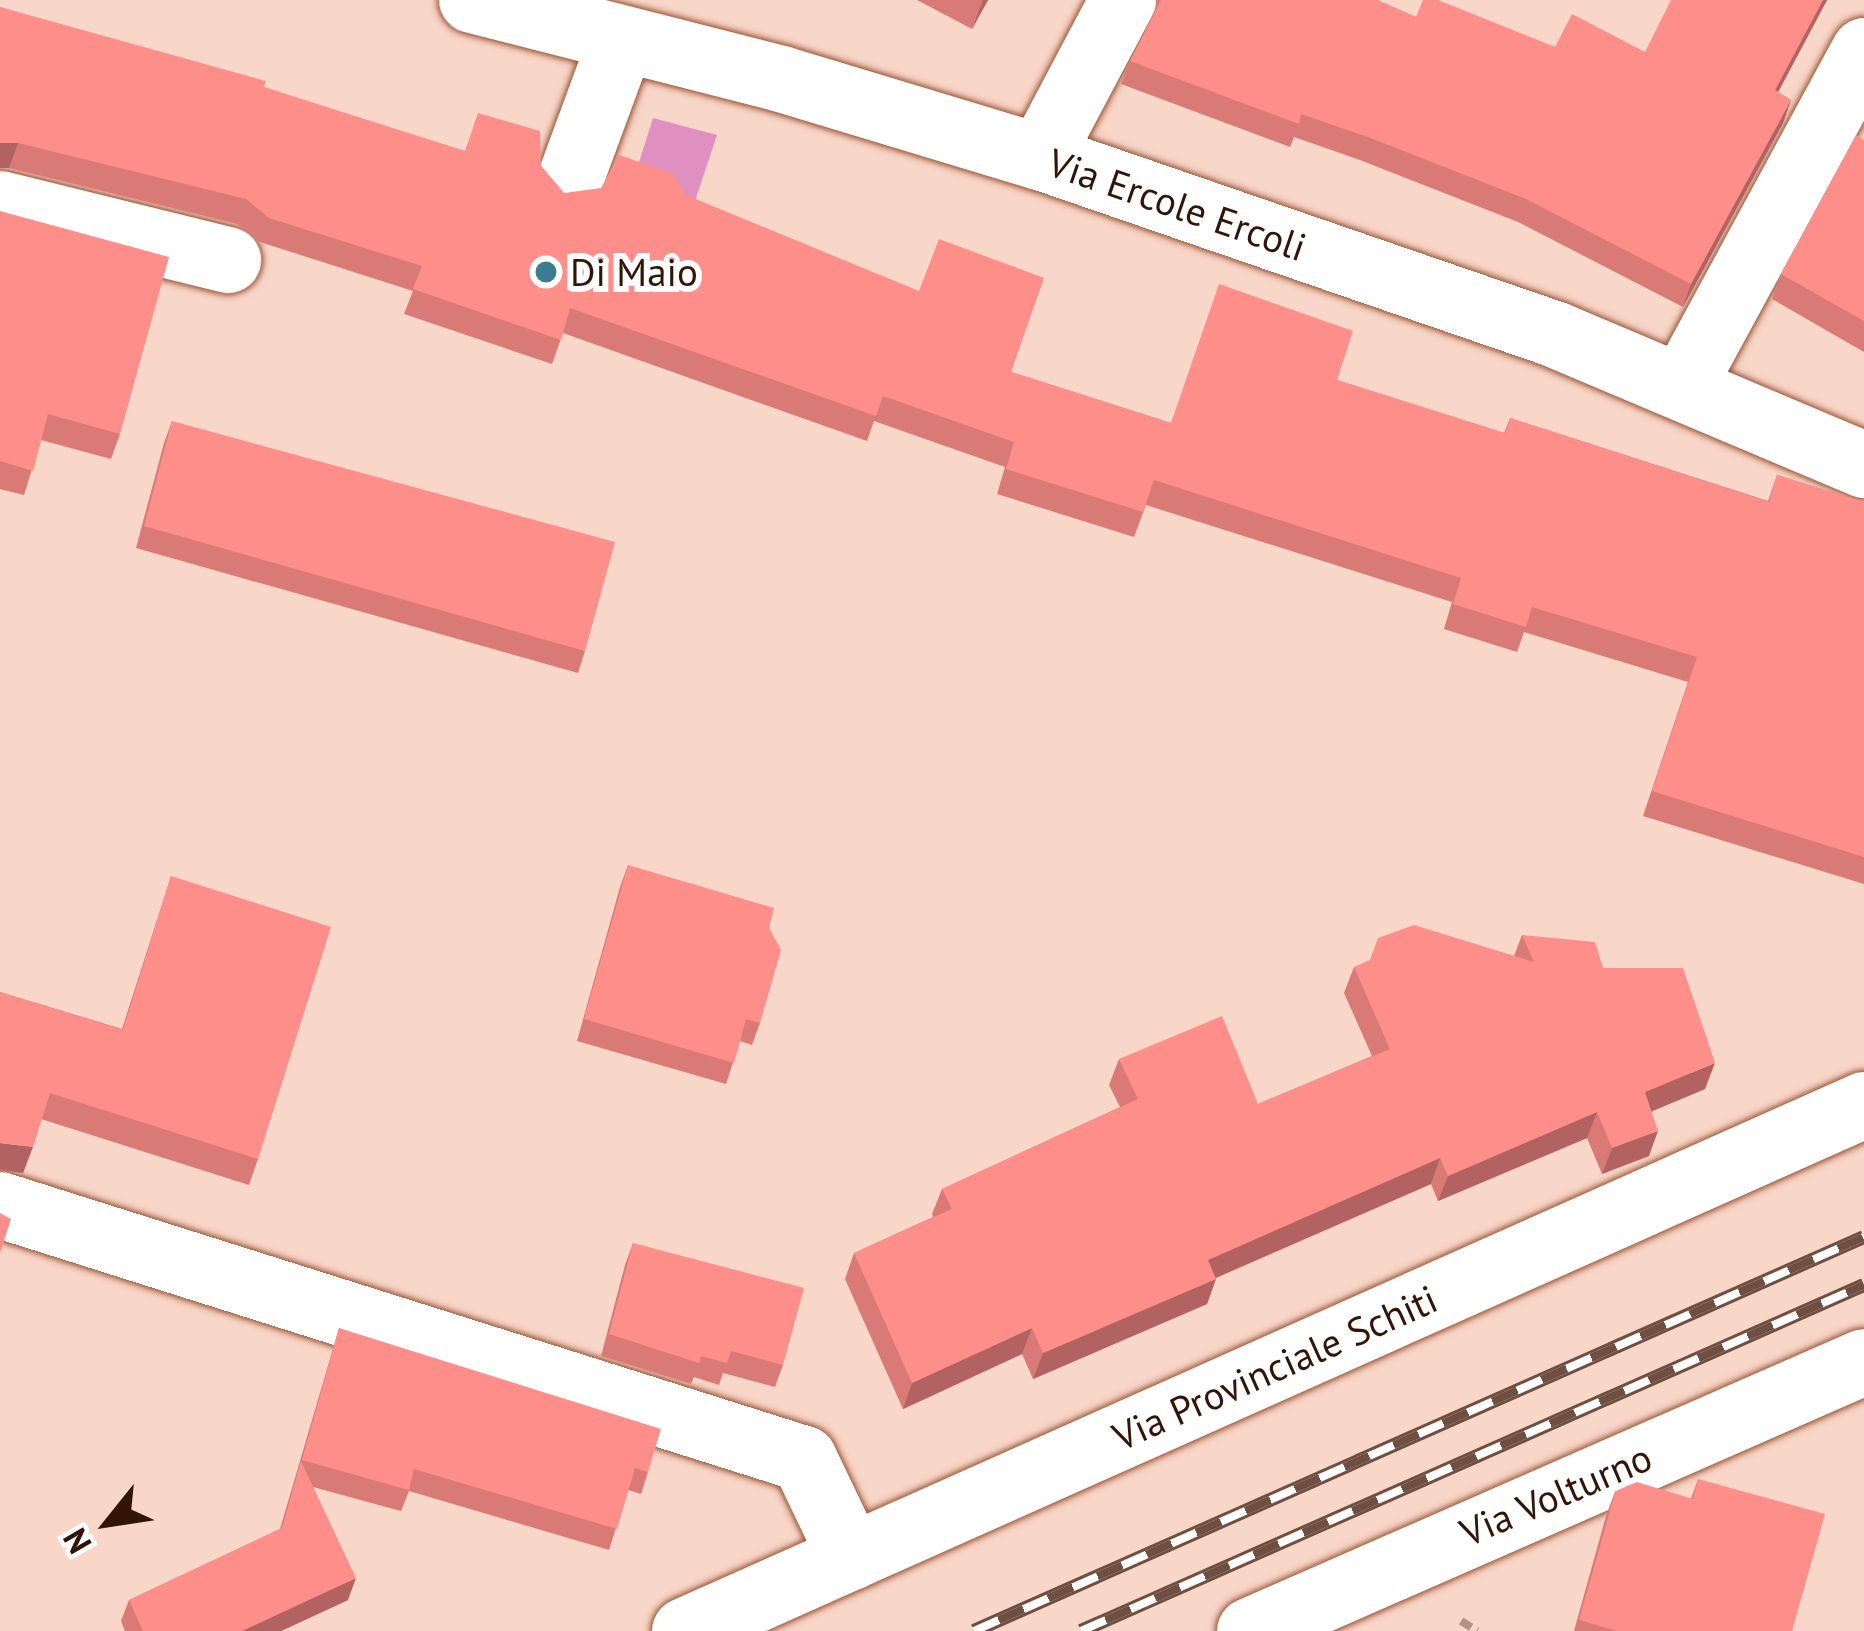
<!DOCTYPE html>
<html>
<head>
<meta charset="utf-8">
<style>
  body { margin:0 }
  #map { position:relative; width:1864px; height:1631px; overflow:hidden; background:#f8d6c8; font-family:"PT Sans",sans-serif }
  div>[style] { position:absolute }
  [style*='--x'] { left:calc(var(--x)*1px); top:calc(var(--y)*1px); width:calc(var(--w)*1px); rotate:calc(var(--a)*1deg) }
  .green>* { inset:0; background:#df90c0 }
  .path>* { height:8px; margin-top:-4px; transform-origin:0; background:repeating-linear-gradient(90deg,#b49386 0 12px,transparent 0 18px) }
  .roads { filter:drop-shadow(0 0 3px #9b5232) drop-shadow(0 0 3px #9b5232) }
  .minor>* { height:66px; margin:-33px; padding:0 33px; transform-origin:33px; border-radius:33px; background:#fff }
  .rail>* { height:14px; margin-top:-7px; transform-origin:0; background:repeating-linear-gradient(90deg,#fff 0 27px,#6e4f42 0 54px); box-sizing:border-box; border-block:3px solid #6e4f42 }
  .wall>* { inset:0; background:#da7a77 }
  .shaded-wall>* { inset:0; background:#b26361 }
  .building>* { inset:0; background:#fe8e8a }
  .dots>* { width:33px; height:33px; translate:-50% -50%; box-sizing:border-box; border:6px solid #fff; border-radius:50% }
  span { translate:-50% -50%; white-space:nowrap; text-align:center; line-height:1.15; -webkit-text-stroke:12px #fff; paint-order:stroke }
  .street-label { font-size:39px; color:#331508 }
  .poi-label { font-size:39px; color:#331508 }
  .left { translate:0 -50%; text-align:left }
  .north { position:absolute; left:48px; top:1463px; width:120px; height:120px; -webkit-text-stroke:9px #fff; paint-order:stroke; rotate:240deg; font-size:33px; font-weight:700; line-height:48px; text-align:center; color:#331508 }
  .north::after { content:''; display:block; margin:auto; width:42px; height:54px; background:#331508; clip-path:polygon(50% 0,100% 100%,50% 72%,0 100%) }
</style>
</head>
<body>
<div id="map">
  <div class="green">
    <i style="clip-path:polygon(653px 118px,717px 135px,685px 231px,626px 203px)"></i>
  </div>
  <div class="path">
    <i style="--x:1461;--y:1621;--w:19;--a:32"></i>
  </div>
  <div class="roads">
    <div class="minor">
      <i style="--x:472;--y:0;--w:319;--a:14.3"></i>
      <i style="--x:781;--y:79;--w:270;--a:16.8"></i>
      <i style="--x:1040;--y:157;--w:544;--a:19"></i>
      <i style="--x:1554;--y:334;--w:337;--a:22.9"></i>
      <i style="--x:1040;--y:157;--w:178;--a:-62.1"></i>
      <i style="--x:569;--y:183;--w:150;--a:-69.8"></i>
      <i style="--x:0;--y:204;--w:235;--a:13.8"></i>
      <i style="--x:1683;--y:385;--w:380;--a:-61.5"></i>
      <i style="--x:0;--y:1205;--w:843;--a:17.53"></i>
      <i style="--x:804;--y:1459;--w:109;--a:64.4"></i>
      <i style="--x:685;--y:1631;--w:1291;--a:-24.04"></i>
      <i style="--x:1250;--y:1631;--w:670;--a:-23.66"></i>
    </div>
  </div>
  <div class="rail">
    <i style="--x:974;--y:1631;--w:973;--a:-23.88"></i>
    <i style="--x:1081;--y:1631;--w:856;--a:-23.84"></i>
  </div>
  <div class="wall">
    <i style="clip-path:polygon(917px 0,988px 0,972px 29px)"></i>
    <i style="clip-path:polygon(1156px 0,1377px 0,1416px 17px,1555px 47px,1645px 52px,1827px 0,1778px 92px,1791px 100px,1783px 123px,1683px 307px,1518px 222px,1360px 160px,1294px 137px,1290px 147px,1121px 84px,1130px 61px,1157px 9px)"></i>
    <i style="clip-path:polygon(0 7px,464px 151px,541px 166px,564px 193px,686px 195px,1011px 372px,1171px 423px,1337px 380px,1504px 433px,1510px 418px,1768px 501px,1777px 475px,1864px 502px,1864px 884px,1643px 816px,1688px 682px,1524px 632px,1517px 652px,1444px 629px,1452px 602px,1146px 505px,1134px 537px,997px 494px,1005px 467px,874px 421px,867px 441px,563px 333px,552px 364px,404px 314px,413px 291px,260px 242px,237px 224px,9px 168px,0 168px)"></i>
    <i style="clip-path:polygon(1864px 140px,1864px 352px,1772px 299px,1781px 274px)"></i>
    <i style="clip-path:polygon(0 211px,120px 434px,111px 459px,41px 440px,24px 495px,0 489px)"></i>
    <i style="clip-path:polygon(172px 421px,585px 651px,578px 673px,136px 548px,164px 443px)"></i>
    <i style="clip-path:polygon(628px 865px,760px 1023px,752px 1045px,740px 1041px,726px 1084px,577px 1041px,620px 887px)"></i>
    <i style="clip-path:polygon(171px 876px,258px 1159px,249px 1185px,41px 1119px,23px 1173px,0 992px,122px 1029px)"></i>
    <i style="clip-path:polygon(1522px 935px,1603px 968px,1705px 1089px,1652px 1111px,1649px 1156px,1602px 1174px,1587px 1138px,1438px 1201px,1431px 1184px,1216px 1278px,1207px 1304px,1033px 1379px,1022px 1354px,903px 1409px,845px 1279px,854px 1253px,933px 1217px,932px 1214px,942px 1189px,1120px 1107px,1109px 1085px,1119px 1059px,1258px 1104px,1372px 1056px,1344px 993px,1354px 967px,1514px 956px)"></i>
    <i style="clip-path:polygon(633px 1243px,783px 1365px,775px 1387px,723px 1373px,719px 1385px,694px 1377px,691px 1384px,601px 1356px,625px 1265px)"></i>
    <i style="clip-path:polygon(339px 1328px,648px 1472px,641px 1494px,628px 1490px,609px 1550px,409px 1491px,401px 1511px,313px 1487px,348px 1600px,281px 1631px,125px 1631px,121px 1621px,129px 1600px,280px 1529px)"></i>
    <i style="clip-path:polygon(1698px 1479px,1792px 1631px,1574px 1631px,1606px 1516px,1617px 1486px,1691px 1499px)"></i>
  </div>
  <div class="shaded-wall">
    <i style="clip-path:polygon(983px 0,988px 0,972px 29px,982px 3px)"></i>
    <i style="clip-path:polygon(1823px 0,1827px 0,1767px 113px,1775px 90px)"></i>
    <i style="clip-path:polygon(1791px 100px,1783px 123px,1683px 307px,1691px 284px)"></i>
    <i style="clip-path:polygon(0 143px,18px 143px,9px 168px,0 168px)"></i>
    <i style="clip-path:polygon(1715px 1063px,1705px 1089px,1636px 1118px,1645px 1092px)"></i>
    <i style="clip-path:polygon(1597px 1112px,1587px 1138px,1438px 1201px,1448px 1176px)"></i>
    <i style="clip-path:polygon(1658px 1131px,1649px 1156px,1602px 1174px,1612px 1148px)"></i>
    <i style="clip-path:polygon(0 1143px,33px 1147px,23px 1173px,0 1170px)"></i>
    <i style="clip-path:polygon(1440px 1158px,1431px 1184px,1199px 1285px,1208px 1260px)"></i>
    <i style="clip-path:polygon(1216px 1279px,1207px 1304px,1033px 1379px,1043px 1353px)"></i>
    <i style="clip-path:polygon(1032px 1328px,1022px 1354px,903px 1409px,912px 1383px)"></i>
    <i style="clip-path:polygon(356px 1578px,348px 1600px,281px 1631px,242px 1631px)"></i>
  </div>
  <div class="building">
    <i style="clip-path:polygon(1161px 0,1377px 0,1416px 17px,1423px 0,1438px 0,1555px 47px,1572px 14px,1645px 52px,1671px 0,1823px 0,1775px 90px,1791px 100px,1691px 284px,1526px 199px,1368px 137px,1301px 114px,1299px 124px,1130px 61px)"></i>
    <i style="clip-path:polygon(0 7px,266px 81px,264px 87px,465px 151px,478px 113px,540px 131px,541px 166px,564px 193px,601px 188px,619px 155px,672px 173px,686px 195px,919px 291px,939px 239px,1044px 278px,1011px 372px,1171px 423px,1219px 284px,1353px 331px,1337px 380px,1505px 433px,1510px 418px,1769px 502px,1777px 475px,1864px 502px,1864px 857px,1652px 791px,1697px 657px,1532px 607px,1526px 627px,1453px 604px,1461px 578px,1154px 480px,1143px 512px,1006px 469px,1014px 442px,883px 396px,876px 416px,570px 308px,561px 340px,413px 289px,422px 266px,269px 218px,246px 199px,18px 143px,0 143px)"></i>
    <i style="clip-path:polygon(1856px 135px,1864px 140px,1864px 321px,1781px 274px)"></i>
    <i style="clip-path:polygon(0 211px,169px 257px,120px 434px,48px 414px,33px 471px,0 461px)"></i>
    <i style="clip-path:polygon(172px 421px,615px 542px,585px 651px,144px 526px)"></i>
    <i style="clip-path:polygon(628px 865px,774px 908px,769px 928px,781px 950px,760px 1023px,746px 1019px,734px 1063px,584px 1019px)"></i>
    <i style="clip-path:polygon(171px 876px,331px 927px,258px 1159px,50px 1093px,33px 1147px,0 1143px,0 992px,123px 1030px)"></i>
    <i style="clip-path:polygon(1414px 925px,1534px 962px,1522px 935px,1595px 942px,1603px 968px,1683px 968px,1715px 1063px,1645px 1092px,1658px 1131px,1612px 1148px,1597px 1112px,1448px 1176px,1440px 1158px,1208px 1260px,1216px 1279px,1043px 1353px,1032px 1328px,912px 1383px,854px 1253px,952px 1209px,942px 1189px,1138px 1099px,1119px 1059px,1222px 1016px,1258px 1104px,1390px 1049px,1354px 967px,1370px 960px,1378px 938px)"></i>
    <i style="clip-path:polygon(0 1213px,11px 1219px,0 1253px)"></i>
    <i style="clip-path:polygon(633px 1243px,804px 1288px,783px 1365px,731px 1351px,727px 1363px,701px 1356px,699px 1363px,609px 1334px)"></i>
    <i style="clip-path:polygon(339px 1328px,661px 1429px,648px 1472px,635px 1468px,617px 1529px,414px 1469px,409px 1490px,302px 1460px)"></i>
    <i style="clip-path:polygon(301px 1461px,356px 1578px,242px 1631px,143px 1631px,129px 1600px,282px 1528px)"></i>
    <i style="clip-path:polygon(1698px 1479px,1825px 1514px,1792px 1631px,1617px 1631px,1579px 1620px,1617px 1486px,1630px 1480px,1693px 1499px)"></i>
  </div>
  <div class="dots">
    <i style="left:546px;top:272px;background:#3d7b91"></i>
  </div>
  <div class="street-label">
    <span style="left:1177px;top:205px;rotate:19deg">Via Ercole Ercoli</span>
    <span style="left:1275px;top:1368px;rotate:-24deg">Via Provinciale Schiti</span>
    <span style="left:1556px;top:1495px;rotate:-23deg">Via Volturno</span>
  </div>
  <div class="poi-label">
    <span class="left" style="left:570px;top:272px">Di Maio</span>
  </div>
  <div class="north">N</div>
</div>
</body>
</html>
